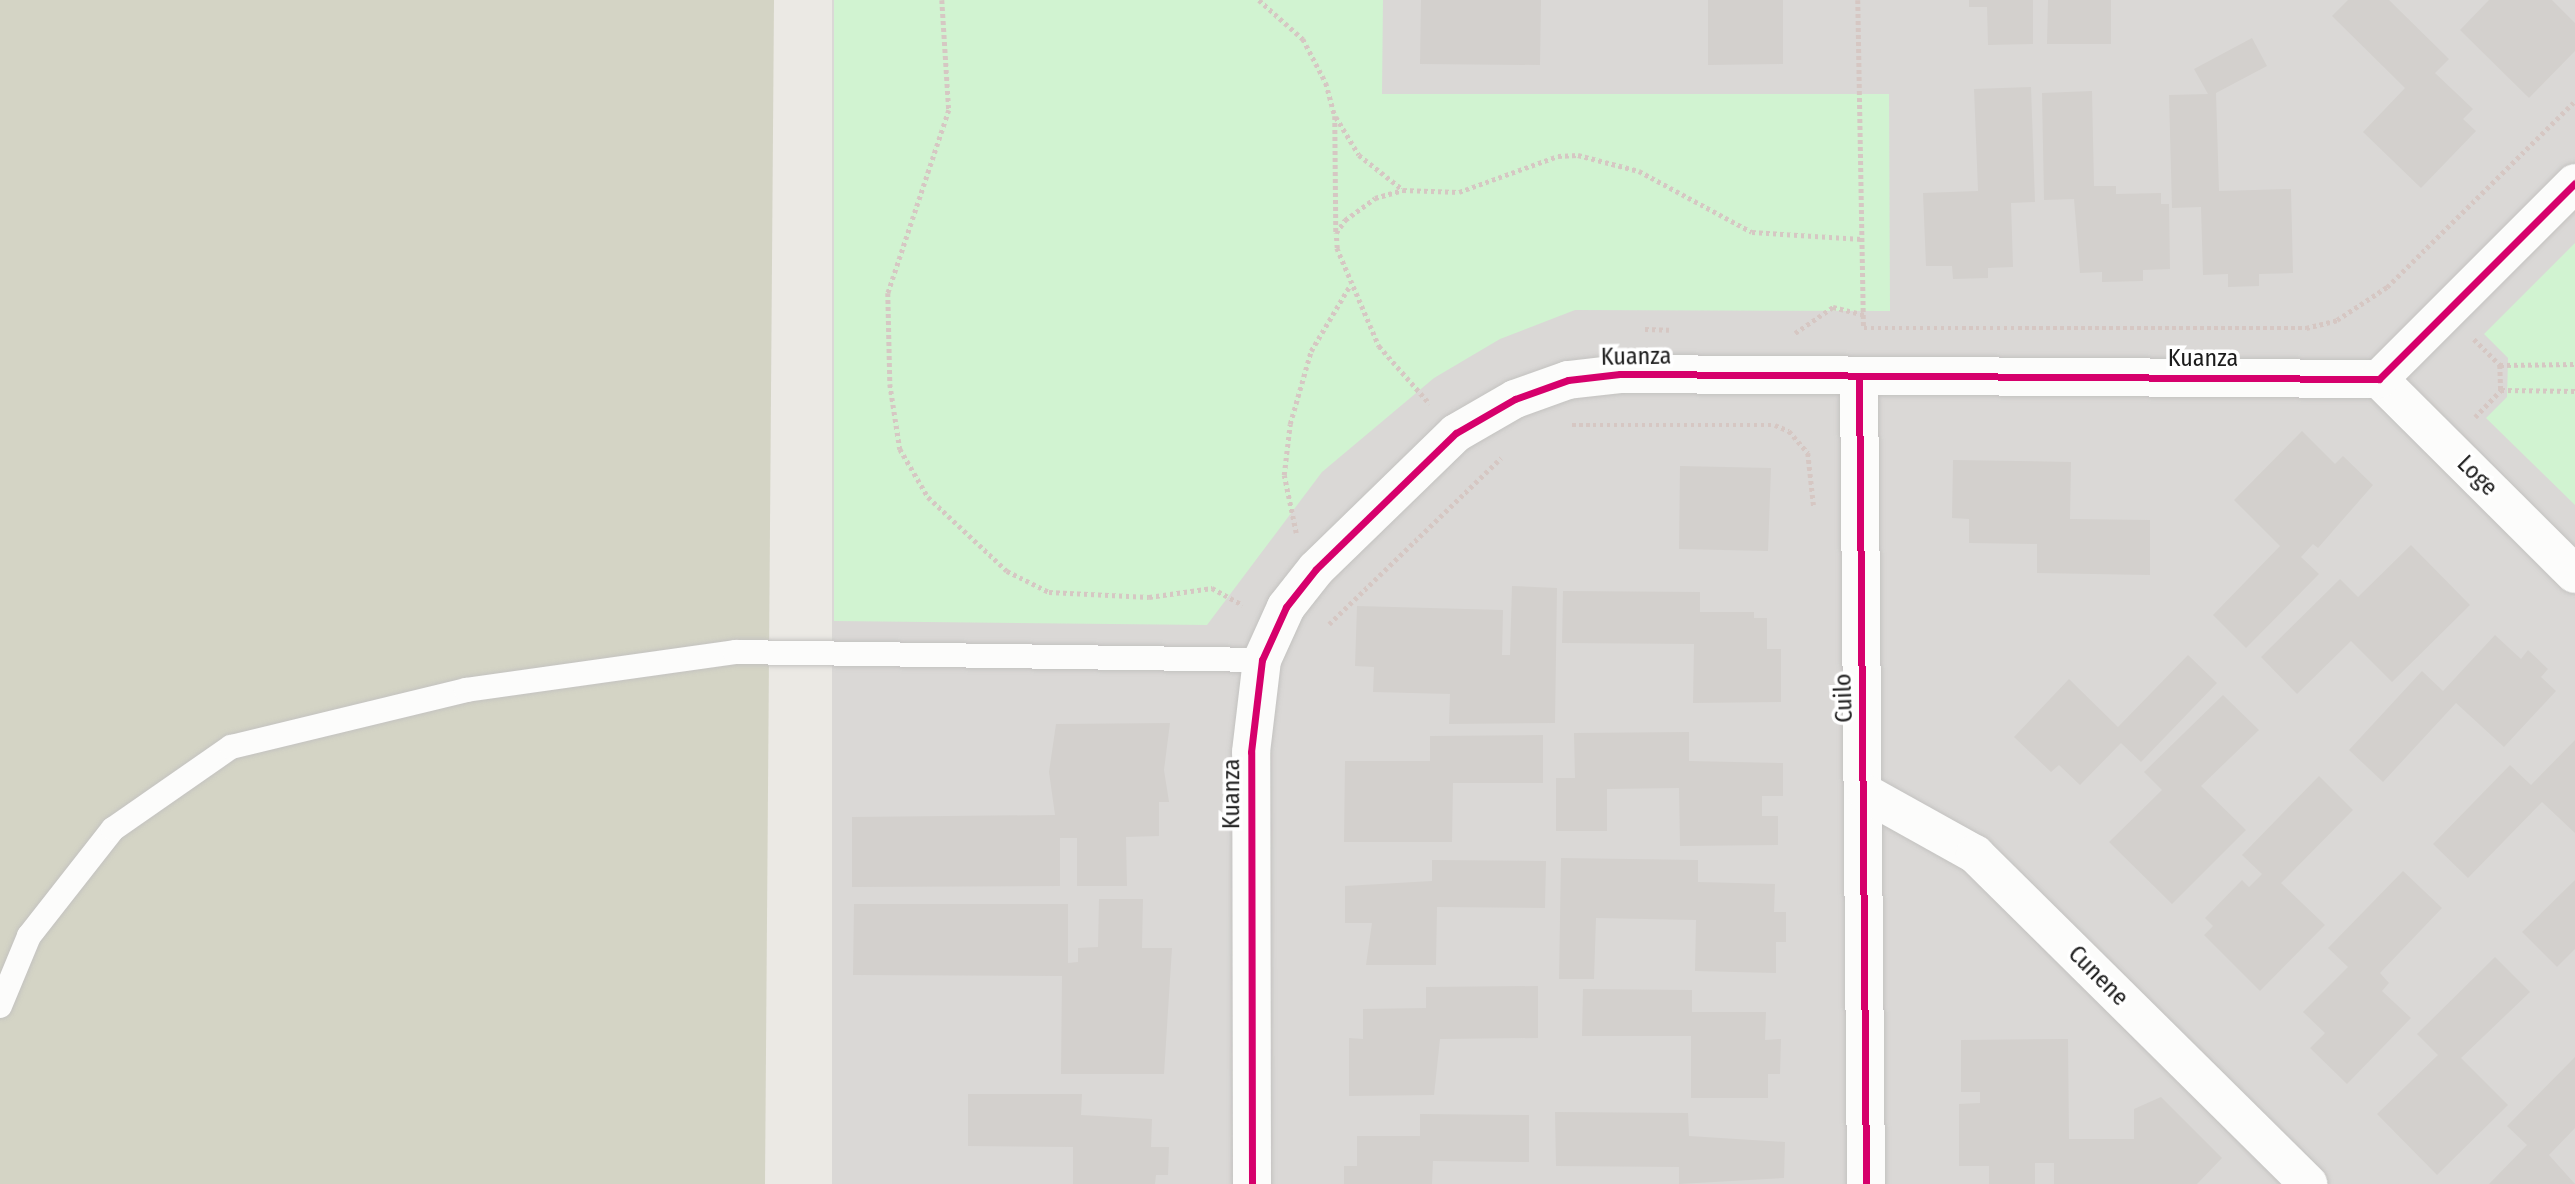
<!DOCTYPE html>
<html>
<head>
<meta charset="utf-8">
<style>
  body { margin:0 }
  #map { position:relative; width:2575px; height:1184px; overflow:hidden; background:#ebe9e4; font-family:"Fira Sans Condensed",sans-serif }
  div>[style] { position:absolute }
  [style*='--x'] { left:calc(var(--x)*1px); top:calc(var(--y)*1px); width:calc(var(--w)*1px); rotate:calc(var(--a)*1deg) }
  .residential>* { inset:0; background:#dad8d6 }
  .construction>* { inset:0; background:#d4d4c5 }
  .park>* { inset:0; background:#d1f3d1 }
  .building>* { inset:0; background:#d3d0cd }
  .path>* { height:4.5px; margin-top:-2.25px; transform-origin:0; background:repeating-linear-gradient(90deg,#d6c7c3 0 3.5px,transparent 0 7px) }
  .roads { filter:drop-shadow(0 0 2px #c3c2c0) drop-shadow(0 0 2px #c3c2c0) }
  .service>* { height:24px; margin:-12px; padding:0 12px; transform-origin:12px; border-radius:12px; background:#fcfcfb }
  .minor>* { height:38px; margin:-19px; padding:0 19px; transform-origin:19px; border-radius:19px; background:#fcfcfb }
  .cycleway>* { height:7px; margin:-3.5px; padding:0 3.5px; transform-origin:3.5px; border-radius:3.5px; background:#d6006c }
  span { translate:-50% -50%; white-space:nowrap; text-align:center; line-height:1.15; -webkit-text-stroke:7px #fff; paint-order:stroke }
  .street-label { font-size:24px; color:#1c1c1c }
</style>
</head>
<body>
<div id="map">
  <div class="residential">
    <i style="clip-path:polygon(832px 0,2575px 0,2575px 1184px,832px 1184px)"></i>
  </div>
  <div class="construction">
    <i style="clip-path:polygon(0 0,774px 0,765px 1184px,0 1184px)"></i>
  </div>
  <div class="park">
    <i style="clip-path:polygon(834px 0,1383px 0,1382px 94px,1889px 94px,1890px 311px,1575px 310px,1500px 339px,1434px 378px,1322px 472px,1207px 625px,834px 621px)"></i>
    <i style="clip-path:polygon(2575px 243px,2575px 505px,2486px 418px,2507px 397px,2508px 358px,2484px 334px)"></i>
  </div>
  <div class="building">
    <i style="clip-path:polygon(1421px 0,1541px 0,1540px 65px,1420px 64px)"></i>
    <i style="clip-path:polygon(1708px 0,1783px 0,1783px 64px,1708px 65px)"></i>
    <i style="clip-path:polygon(1969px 0,2033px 0,2033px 44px,1988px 45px,1987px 7px,1969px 7px)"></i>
    <i style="clip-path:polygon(2048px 0,2111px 0,2111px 44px,2047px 44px)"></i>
    <i style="clip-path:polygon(2348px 0,2389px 0,2449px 59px,2435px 73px,2473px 109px,2463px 119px,2476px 131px,2421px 188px,2363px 132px,2405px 88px,2332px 16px)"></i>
    <i style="clip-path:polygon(2489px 0,2552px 0,2575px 23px,2575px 51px,2529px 98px,2460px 30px)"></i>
    <i style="clip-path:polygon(2252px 38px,2267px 66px,2216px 93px,2219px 191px,2291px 189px,2293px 273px,2259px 274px,2259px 286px,2228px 287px,2228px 274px,2203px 275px,2201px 207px,2172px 208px,2169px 95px,2208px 94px,2194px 69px)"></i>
    <i style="clip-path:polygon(2031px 87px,2035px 202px,2011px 203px,2013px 267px,1988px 268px,1988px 278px,1953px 279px,1952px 266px,1926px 266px,1923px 193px,1978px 191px,1974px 89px)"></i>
    <i style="clip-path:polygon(2092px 91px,2094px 186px,2116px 186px,2116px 194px,2161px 193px,2161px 204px,2169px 204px,2170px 269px,2143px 270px,2143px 281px,2102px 282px,2102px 272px,2080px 273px,2074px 199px,2044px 200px,2042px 93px)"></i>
    <i style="clip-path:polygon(2302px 431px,2335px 464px,2343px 456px,2373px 485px,2318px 548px,2313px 544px,2301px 557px,2319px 574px,2246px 648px,2213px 615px,2280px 546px,2234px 500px)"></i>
    <i style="clip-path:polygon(1953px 460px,2071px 462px,2070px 519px,2150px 520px,2150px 575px,2037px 573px,2037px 544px,1969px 543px,1969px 519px,1952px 518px)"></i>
    <i style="clip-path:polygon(1680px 466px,1771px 468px,1768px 551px,1679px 549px)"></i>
    <i style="clip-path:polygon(2411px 545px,2470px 605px,2392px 682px,2351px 641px,2297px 694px,2261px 657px,2340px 579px,2358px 597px)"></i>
    <i style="clip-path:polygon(1512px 586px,1557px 588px,1555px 723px,1449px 724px,1450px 694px,1373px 692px,1374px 667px,1355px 666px,1357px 606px,1503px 610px,1502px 655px,1510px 655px)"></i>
    <i style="clip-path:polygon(1563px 591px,1700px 592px,1700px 612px,1754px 612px,1754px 618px,1767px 618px,1767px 649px,1781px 649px,1781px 702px,1693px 703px,1694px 644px,1562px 643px)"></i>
    <i style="clip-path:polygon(2495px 635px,2521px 659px,2528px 650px,2548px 669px,2541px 677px,2556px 691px,2504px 747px,2456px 703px,2383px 782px,2349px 750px,2422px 671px,2443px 691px)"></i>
    <i style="clip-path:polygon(2188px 655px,2217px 683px,2141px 762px,2121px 743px,2080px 785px,2059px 765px,2051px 772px,2014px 737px,2069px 679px,2118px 727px)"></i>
    <i style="clip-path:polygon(2223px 695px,2259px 730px,2201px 786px,2246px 830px,2172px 904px,2109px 842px,2162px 790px,2144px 772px)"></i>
    <i style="clip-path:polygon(1170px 723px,1164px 770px,1169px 802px,1159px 802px,1159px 836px,1126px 837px,1127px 886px,1077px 886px,1077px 838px,1060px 838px,1060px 886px,852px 887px,852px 817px,1055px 815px,1049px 772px,1056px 724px)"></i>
    <i style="clip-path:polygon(1689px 732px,1689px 761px,1783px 763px,1783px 796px,1762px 796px,1762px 816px,1778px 816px,1778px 845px,1680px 846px,1679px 788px,1607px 789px,1607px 831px,1556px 831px,1556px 778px,1575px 778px,1574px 733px)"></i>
    <i style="clip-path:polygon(1543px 735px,1543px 783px,1453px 783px,1452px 842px,1344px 842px,1345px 761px,1430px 761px,1430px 736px)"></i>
    <i style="clip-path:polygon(2575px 740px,2575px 833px,2542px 802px,2468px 878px,2433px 844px,2510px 765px,2531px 785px)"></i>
    <i style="clip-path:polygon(2319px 776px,2353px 810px,2281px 883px,2325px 925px,2260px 991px,2204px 935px,2213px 926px,2205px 918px,2242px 880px,2249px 887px,2262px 874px,2242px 855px)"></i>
    <i style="clip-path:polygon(1561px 858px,1698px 860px,1698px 882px,1775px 884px,1774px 912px,1786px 912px,1786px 942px,1776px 942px,1776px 973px,1695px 971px,1696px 920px,1596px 918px,1594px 979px,1559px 979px)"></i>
    <i style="clip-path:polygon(1432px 860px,1546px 861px,1545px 908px,1437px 907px,1436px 965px,1366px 965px,1372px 923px,1345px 923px,1345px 886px,1432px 881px)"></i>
    <i style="clip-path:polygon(2403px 871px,2442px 908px,2380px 973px,2389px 983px,2382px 991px,2411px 1018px,2347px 1084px,2310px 1048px,2325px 1033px,2303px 1012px,2348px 967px,2328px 948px)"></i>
    <i style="clip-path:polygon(2575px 880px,2575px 949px,2557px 967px,2522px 932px)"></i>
    <i style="clip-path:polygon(1099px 899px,1143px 899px,1142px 948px,1172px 948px,1164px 1074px,1061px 1074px,1062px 976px,853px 975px,854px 904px,1068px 904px,1068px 963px,1078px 962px,1078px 948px,1098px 947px)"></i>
    <i style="clip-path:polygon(2495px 957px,2530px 992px,2461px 1058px,2508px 1105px,2437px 1175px,2377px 1114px,2438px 1055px,2417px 1034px)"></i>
    <i style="clip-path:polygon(1538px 986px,1538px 1038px,1440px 1039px,1434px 1095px,1349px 1096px,1349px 1038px,1363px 1039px,1363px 1009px,1426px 1008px,1426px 987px)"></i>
    <i style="clip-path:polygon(1583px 989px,1692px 990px,1692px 1012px,1766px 1012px,1765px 1040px,1781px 1039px,1780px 1074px,1768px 1074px,1768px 1098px,1691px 1098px,1691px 1036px,1582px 1036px)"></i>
    <i style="clip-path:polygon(2068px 1039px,2069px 1139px,2134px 1139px,2134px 1109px,2161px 1097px,2222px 1158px,2197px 1184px,2054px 1184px,2054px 1163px,2035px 1163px,2035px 1184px,1989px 1184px,1989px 1166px,1959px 1166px,1959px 1104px,1980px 1103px,1980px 1092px,1961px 1092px,1961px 1040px)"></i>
    <i style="clip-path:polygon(2575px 1057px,2575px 1128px,2549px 1155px,2575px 1184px,2489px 1184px,2527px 1145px,2507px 1126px)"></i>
    <i style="clip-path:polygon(968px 1094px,1082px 1094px,1081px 1115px,1152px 1119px,1151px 1147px,1169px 1147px,1168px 1175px,1156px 1175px,1155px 1184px,1073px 1184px,1073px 1147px,968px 1146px)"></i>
    <i style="clip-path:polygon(1555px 1112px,1688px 1113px,1689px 1136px,1785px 1142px,1784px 1178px,1679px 1184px,1679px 1167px,1556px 1166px)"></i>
    <i style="clip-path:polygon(1420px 1114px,1529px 1115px,1529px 1162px,1433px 1161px,1432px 1184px,1344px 1184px,1344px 1166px,1357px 1166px,1357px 1136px,1420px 1136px)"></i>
  </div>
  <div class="path">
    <i style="--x:942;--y:0;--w:110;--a:86.4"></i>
    <i style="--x:949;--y:110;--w:193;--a:108.4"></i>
    <i style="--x:888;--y:293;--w:91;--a:88.7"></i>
    <i style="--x:890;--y:384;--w:66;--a:81.3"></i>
    <i style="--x:900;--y:449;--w:56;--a:59.7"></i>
    <i style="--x:928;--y:497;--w:108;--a:43.1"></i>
    <i style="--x:1007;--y:571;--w:47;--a:26.6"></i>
    <i style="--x:1049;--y:592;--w:100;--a:2.9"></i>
    <i style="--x:1149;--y:597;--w:64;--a:-8.1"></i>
    <i style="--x:1212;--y:588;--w:35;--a:29"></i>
    <i style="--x:1259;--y:0;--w:59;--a:41.6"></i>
    <i style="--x:1303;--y:39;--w:50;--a:62.4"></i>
    <i style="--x:1326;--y:83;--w:34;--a:75"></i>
    <i style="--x:1335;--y:116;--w:117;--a:89.5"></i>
    <i style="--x:1858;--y:0;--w:328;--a:89"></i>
    <i style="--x:1864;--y:328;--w:442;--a:0"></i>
    <i style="--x:2306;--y:328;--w:32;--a:-14"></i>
    <i style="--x:2337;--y:320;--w:60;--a:-33.4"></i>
    <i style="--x:2387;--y:287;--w:264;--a:-44.7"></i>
    <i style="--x:1336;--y:117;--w:44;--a:58.8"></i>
    <i style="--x:1359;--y:155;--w:55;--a:38.3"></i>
    <i style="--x:1337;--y:248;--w:15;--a:-94"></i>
    <i style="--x:1336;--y:233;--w:16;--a:-55"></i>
    <i style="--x:1345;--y:220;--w:37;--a:-36"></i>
    <i style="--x:1375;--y:198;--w:29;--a:-16"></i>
    <i style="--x:1403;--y:190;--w:56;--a:2"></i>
    <i style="--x:1459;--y:192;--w:105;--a:-20"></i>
    <i style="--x:1558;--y:156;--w:20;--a:-3"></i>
    <i style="--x:1578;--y:155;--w:63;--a:14.7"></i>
    <i style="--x:1639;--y:171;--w:128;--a:28.4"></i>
    <i style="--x:1752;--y:232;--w:110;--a:3.6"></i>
    <i style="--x:1337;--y:248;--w:107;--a:66.8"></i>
    <i style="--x:1379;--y:346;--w:77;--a:48.7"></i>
    <i style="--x:1645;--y:329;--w:24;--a:2"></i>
    <i style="--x:1795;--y:333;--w:46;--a:-34.4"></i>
    <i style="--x:1833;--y:307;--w:32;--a:14"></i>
    <i style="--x:2474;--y:339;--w:37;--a:45"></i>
    <i style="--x:2500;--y:365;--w:75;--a:-0.8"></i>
    <i style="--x:2500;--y:365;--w:25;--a:88"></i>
    <i style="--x:2501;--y:390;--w:74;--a:0.8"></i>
    <i style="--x:2475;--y:417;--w:37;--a:-46"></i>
    <i style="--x:1572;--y:425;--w:203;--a:0"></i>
    <i style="--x:1775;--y:425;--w:15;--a:23"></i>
    <i style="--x:1789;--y:431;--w:29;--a:49"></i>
    <i style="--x:1808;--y:453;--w:55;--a:83.8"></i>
    <i style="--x:1296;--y:533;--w:59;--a:-101.7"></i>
    <i style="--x:1284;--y:475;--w:51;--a:-83.3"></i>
    <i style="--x:1290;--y:424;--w:76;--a:-74"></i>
    <i style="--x:1311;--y:351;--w:74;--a:-59.3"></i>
    <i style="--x:1329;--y:624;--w:239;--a:-44"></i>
  </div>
  <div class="roads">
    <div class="service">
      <i style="--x:0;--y:1006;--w:76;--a:-67.5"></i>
      <i style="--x:29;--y:936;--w:136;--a:-51.9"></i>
      <i style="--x:113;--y:829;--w:144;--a:-34.8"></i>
      <i style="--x:231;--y:747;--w:242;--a:-13.6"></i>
      <i style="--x:466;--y:690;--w:272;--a:-8"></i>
      <i style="--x:735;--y:652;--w:527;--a:0.87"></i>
    </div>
    <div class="minor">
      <i style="--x:1859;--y:378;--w:806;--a:89.5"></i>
      <i style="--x:2379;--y:379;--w:276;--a:44.9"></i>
      <i style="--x:1867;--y:794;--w:124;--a:29.1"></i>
      <i style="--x:1975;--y:854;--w:469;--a:44.7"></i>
      <i style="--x:1252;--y:1184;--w:432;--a:-90.1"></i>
      <i style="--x:1251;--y:752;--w:93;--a:-83.2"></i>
      <i style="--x:1262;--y:660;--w:58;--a:-65.6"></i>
      <i style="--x:1286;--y:607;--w:48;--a:-51.7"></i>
      <i style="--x:1316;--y:569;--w:195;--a:-44.2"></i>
      <i style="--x:1456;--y:433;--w:68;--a:-30"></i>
      <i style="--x:1515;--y:399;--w:56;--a:-19.7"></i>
      <i style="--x:1568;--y:380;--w:52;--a:-6.6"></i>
      <i style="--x:1620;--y:374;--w:759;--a:0.38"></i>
      <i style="--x:2379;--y:379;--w:277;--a:-45"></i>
    </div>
  </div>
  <div class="cycleway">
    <i style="--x:1859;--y:378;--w:806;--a:89.5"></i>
    <i style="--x:1252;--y:1184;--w:432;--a:-90.1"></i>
    <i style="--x:1251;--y:752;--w:93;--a:-83.2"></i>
    <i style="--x:1262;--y:660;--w:58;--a:-65.6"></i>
    <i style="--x:1286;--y:607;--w:48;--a:-51.7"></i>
    <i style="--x:1316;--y:569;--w:195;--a:-44.2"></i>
    <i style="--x:1456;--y:433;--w:68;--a:-30"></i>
    <i style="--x:1515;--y:399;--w:56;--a:-19.7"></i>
    <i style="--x:1568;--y:380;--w:52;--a:-6.6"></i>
    <i style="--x:1620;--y:374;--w:759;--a:0.38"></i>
    <i style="--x:2379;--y:379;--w:277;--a:-45"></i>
  </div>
  <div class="street-label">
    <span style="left:1636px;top:357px;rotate:-1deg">Kuanza</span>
    <span style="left:2203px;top:359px">Kuanza</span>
    <span style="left:2477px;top:476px;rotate:45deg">Loge</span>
    <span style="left:1844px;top:698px;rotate:-92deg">Cuilo</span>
    <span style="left:1232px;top:794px;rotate:-90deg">Kuanza</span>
    <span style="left:2098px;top:976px;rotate:45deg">Cunene</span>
  </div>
</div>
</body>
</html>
